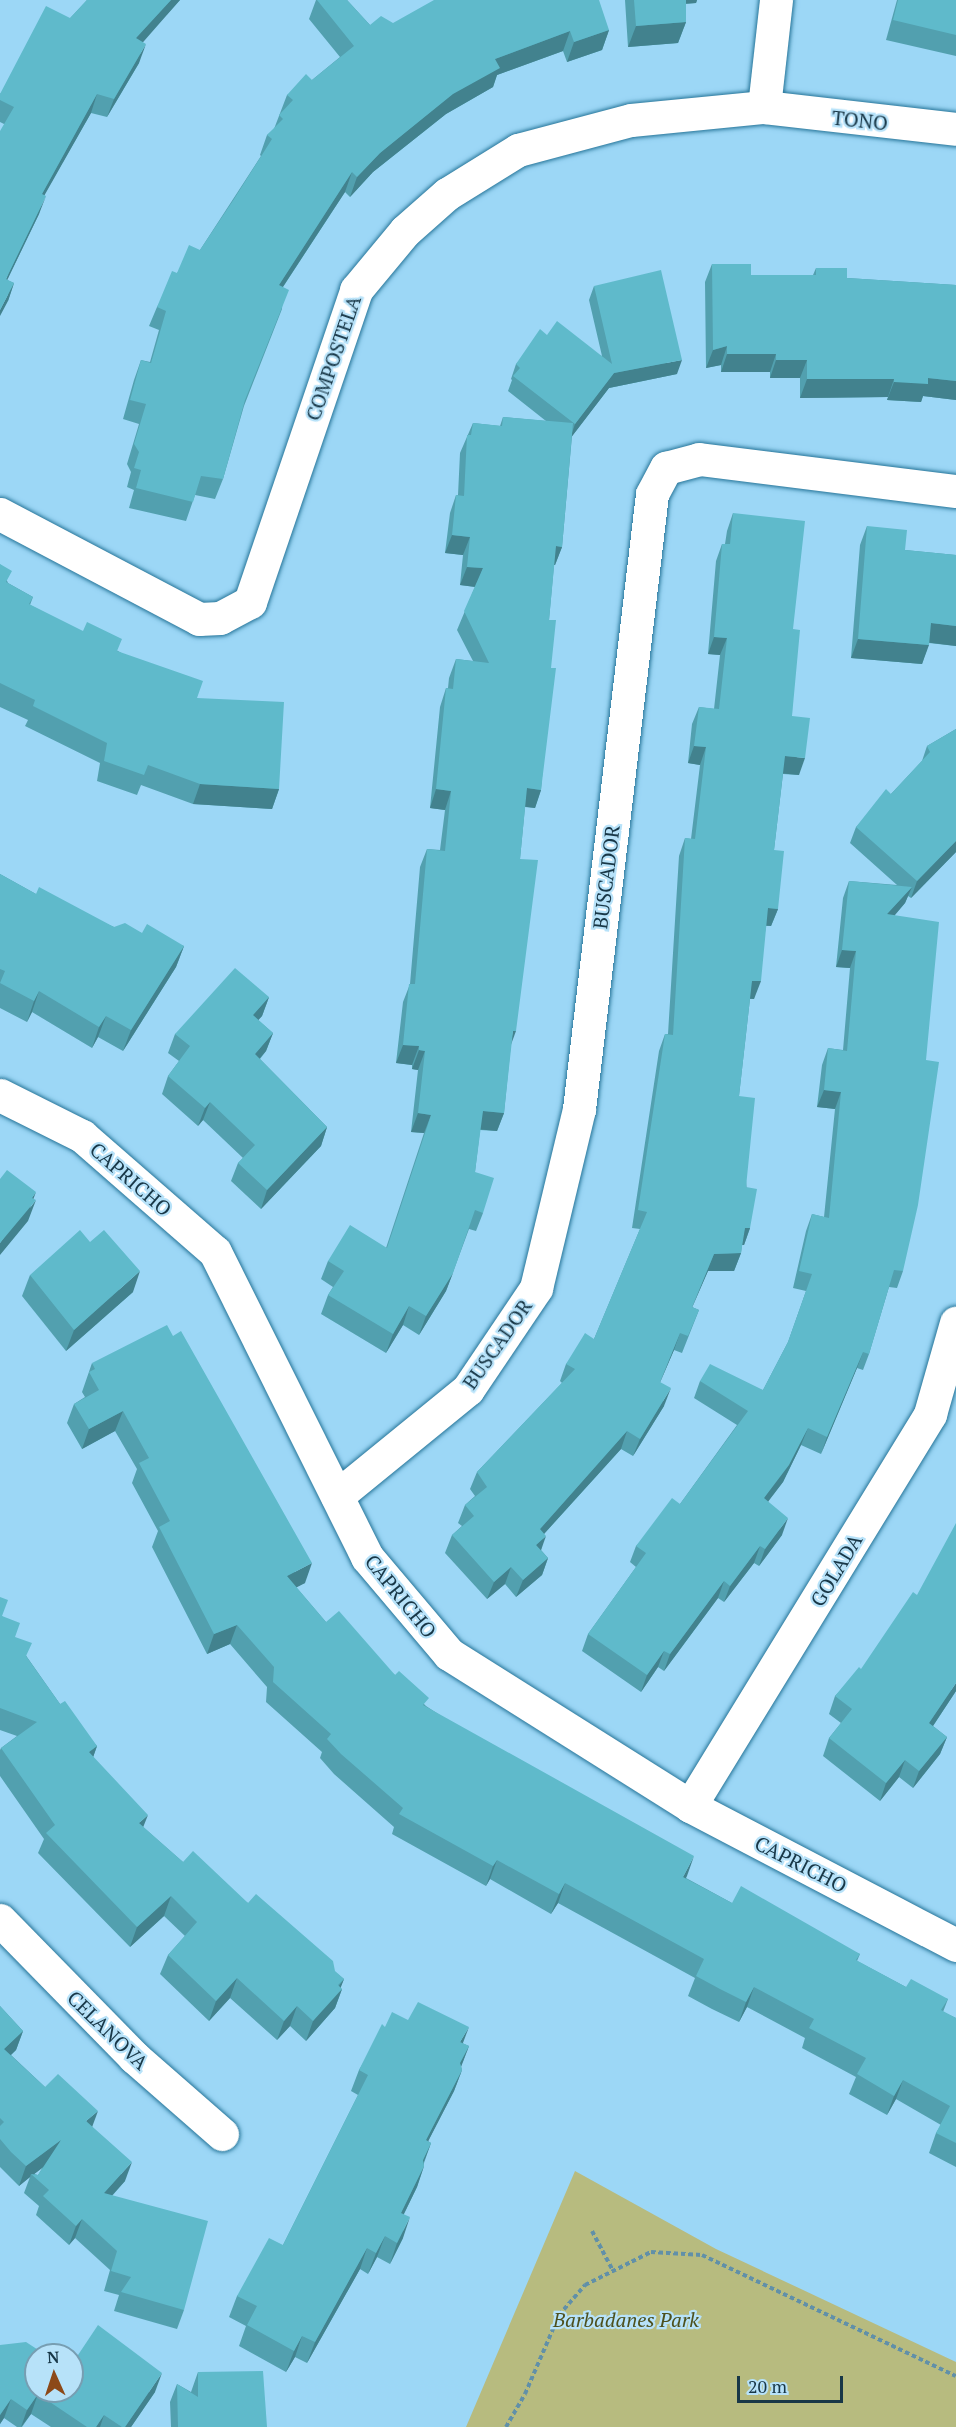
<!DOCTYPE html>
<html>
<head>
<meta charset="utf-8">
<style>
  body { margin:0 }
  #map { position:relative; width:956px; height:2427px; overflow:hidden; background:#9cd7f6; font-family:"PT Serif",serif }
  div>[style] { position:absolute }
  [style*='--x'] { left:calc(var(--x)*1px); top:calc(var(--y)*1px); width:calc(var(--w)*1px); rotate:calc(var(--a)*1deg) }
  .green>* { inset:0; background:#b7bb7f }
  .path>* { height:4px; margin-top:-2px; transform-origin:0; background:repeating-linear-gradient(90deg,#6190a8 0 4.5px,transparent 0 7.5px) }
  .roads { filter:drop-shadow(0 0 2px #267599) drop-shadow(0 0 2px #267599) }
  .minor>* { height:33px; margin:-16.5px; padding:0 16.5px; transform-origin:16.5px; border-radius:16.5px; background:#fff }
  .wall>* { inset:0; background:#52a0af }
  .shaded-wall>* { inset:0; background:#42828e }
  .building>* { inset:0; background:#5fbacb }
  span { translate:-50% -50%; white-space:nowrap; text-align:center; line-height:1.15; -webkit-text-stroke:4.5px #b7e2f9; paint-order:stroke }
  .street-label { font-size:20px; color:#183747 }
  .park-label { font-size:20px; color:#4d501d; font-style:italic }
  .north { position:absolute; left:24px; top:2343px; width:60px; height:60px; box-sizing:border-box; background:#b7e2f9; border:2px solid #779eb2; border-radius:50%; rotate:357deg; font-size:16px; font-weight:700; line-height:24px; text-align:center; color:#183747 }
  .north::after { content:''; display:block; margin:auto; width:21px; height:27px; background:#8c4919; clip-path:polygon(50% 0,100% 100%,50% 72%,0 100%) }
  .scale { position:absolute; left:737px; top:2376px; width:106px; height:27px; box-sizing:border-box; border:3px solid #183747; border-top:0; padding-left:8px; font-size:18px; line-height:21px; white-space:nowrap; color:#183747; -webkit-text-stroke:4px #b7e2f9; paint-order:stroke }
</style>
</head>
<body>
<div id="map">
  <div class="green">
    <i style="clip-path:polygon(575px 2171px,716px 2249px,956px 2362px,956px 2427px,466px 2427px)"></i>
  </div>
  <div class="path">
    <i style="--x:592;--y:2231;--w:43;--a:62.2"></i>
    <i style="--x:506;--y:2427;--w:38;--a:-60"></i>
    <i style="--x:525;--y:2394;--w:86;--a:-66.7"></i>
    <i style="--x:559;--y:2315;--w:40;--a:-49"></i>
    <i style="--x:585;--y:2285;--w:74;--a:-26.6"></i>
    <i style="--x:651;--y:2252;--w:51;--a:3.4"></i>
    <i style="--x:702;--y:2255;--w:281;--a:25.5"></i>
  </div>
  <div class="roads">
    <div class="minor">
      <i style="--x:764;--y:107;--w:108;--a:-83.6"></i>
      <i style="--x:0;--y:514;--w:225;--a:27.8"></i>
      <i style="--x:199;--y:619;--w:21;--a:-3"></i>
      <i style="--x:220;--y:618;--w:34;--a:-28"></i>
      <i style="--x:250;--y:602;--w:330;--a:-71.2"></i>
      <i style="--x:356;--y:290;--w:77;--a:-50.3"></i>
      <i style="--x:405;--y:231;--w:56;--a:-41.4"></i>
      <i style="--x:447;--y:194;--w:84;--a:-31.8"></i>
      <i style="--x:518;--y:150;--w:117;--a:-14.9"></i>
      <i style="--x:631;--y:120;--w:134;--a:-5.6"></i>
      <i style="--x:764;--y:107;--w:193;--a:6.5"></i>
      <i style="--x:0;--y:1095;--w:92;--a:26.6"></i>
      <i style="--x:82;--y:1136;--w:176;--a:41.1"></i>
      <i style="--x:215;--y:1252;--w:341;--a:63.5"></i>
      <i style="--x:367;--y:1557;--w:127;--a:49.8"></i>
      <i style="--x:449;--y:1654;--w:285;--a:32.2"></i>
      <i style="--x:690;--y:1806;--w:300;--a:27.6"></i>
      <i style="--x:337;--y:1496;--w:169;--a:-39.2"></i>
      <i style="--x:468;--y:1389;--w:122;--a:-56"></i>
      <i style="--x:536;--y:1288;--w:184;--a:-76.5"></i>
      <i style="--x:579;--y:1109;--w:619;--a:-83.23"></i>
      <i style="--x:652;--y:494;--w:30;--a:-62"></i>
      <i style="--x:666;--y:468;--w:34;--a:-15"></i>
      <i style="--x:699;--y:459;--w:259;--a:7.1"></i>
      <i style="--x:690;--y:1806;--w:460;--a:-58.5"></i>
      <i style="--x:930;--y:1414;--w:95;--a:-74.1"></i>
      <i style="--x:0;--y:1920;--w:192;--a:45.6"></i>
      <i style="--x:134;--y:2057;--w:117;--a:41.2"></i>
    </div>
  </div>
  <div class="wall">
    <i style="clip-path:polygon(87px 0,180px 0,142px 42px,139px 63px,107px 117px,91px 113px,44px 195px,39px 214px,7px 280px,14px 283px,8px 301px,4px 124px,0 122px,0 94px)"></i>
    <i style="clip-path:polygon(316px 0,347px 0,370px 25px,393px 23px,609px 30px,602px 50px,567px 62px,563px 51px,497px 75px,493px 87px,446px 114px,373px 172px,350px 197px,345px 192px,283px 287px,282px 309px,244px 406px,223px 479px,215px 499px,195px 495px,186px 521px,129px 508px,134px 490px,127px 487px,131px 472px,127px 464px,139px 424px,123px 419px,134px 380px,141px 360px,150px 362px,159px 330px,149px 326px,157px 307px,177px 273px,200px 250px,261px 156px,260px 155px,267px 135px,274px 129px,287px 95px,312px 80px,340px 57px,309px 19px)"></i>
    <i style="clip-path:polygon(625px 0,697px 0,696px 3px,686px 4px,686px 22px,678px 43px,628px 47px)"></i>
    <i style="clip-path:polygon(897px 0,956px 0,956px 56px,886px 40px)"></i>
    <i style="clip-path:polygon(712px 264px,751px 275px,813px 275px,816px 268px,847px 278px,956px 285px,956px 400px,923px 396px,921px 402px,887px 400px,888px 397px,800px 398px,800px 378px,770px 378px,770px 372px,721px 372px,721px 365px,706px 368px,705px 282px)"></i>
    <i style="clip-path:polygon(594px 286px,677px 374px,609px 388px,572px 436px,562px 547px,555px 565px,554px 565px,549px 620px,551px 668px,541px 790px,535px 808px,525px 807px,520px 859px,511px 1043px,504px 1113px,497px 1131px,480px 1130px,475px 1172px,483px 1213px,476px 1231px,469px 1229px,446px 1291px,419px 1335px,403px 1325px,386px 1353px,321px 1314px,328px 1295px,333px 1287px,321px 1279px,328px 1261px,386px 1248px,424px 1133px,411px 1132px,418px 1070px,412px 1069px,412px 1065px,396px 1063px,403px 1002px,410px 984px,420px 867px,427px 849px,440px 850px,445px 810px,430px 808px,440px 707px,446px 688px,448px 688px,449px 678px,456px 659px,473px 661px,457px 630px,475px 587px,460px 585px,463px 555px,445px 553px,450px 513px,456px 495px,458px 495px,460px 453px,473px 423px,500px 426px,503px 417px,546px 421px,508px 391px,512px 380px,511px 379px,516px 364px,547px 335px,602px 356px,589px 300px)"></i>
    <i style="clip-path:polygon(733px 513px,793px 629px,792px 716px,799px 775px,783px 774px,774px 850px,778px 909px,771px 926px,766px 926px,754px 999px,750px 999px,739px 1096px,750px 1228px,744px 1245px,742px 1245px,741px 1253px,734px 1271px,708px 1271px,692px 1307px,699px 1310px,682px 1353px,674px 1350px,660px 1382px,664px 1406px,633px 1456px,621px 1449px,544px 1534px,541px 1550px,548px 1558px,542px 1575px,516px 1597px,505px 1584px,487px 1599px,445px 1553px,452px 1535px,462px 1526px,458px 1523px,465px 1505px,475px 1496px,470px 1489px,477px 1472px,562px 1383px,560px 1381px,566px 1364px,594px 1339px,640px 1229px,632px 1228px,659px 1051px,665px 1034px,668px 1034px,679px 856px,685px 838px,691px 839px,700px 765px,688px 763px,692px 724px,699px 707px,714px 709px,720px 655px,708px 654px,716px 561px,722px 544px,725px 544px,727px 531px)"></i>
    <i style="clip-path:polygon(867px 526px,905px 550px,956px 555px,956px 646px,929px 643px,922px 664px,851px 658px,860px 545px)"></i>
    <i style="clip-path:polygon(0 564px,8px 583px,33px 597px,30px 605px,118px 651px,197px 698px,279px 789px,272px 809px,193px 804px,141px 785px,137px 795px,97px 781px,100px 763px,25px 726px,28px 720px,0 707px)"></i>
    <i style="clip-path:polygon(956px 729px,956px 852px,911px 898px,908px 896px,905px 903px,895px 915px,903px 1271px,897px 1288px,889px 1287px,869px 1354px,863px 1370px,857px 1368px,821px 1454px,801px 1445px,783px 1482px,768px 1501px,782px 1535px,759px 1566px,754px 1563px,724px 1602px,718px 1598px,664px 1671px,658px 1667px,641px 1692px,582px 1651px,588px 1634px,636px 1567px,630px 1562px,636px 1546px,680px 1504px,737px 1425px,694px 1398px,700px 1381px,763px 1390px,788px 1342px,806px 1291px,793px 1288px,806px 1231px,812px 1214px,824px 1217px,835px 1109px,817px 1107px,822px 1065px,828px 1048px,843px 1050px,850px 968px,836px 967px,843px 898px,849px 881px,897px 885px,850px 843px,856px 827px,891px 794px,922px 761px,927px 746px)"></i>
    <i style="clip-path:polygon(0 874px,36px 894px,114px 927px,142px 933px,184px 946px,176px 967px,123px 1051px,98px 1037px,92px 1048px,32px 1012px,27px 1022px,0 1008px)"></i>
    <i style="clip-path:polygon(269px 997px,262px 1016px,258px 1020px,273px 1033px,266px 1051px,260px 1059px,327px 1127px,321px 1146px,261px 1209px,231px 1181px,238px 1163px,243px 1158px,203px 1120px,198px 1126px,162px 1094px,168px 1076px,179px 1061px,168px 1053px,175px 1034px)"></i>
    <i style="clip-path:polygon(30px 1275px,133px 1292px,66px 1351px,22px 1296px)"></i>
    <i style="clip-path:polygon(92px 1363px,305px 1583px,296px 1587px,326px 1622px,395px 1675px,426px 1706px,686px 1878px,732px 1903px,860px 1954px,857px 1961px,906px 1987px,948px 1999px,943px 2012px,956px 2018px,956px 2167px,929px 2153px,936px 2133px,941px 2125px,896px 2099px,887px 2115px,849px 2094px,856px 2077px,802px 2048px,805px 2038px,747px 2007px,739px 2022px,712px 2009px,688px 1996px,695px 1978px,558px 1903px,551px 1914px,490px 1879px,486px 1886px,392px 1834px,394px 1827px,334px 1774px,320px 1758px,322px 1752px,266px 1702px,267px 1687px,230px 1644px,207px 1654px,152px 1547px,158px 1531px,132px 1483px,137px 1469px,115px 1431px,82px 1449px,67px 1423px,74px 1404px,85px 1397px,82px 1392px)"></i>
    <i style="clip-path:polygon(0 1597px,2px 1616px,27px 1657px,60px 1704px,97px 1746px,93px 1757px,143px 1827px,183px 1862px,248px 1903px,344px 1979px,340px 1988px,342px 1989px,335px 2008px,306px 2041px,290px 2026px,277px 2040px,230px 1998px,209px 2021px,160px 1974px,168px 1955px,185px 1936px,164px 1916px,130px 1947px,38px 1853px,44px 1839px,0 1776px,0 1750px,1px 1748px,17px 1736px,0 1730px)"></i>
    <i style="clip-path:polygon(861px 1669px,956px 1691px,933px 1726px,947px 1737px,940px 1754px,913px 1788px,899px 1777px,880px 1801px,823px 1756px,829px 1738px,841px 1723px,829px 1714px,835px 1696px)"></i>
    <i style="clip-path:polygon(evenodd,0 2006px,23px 2031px,16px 2050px,11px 2055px,45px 2087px,92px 2127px,125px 2181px,112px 2196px,184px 2310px,177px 2329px,114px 2311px,119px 2295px,104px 2291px,110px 2270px,75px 2238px,69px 2245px,36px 2215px,39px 2206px,24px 2193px,30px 2177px,19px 2186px,0 2167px,0 2006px,43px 2167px,38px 2175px,34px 2174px,43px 2167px)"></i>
    <i style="clip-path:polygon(408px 2020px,469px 2046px,461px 2066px,462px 2070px,454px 2091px,428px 2141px,431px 2143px,424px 2163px,424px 2166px,417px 2187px,404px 2214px,403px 2238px,390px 2264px,377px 2257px,368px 2274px,360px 2269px,307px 2363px,295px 2357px,286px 2372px,239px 2346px,246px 2326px,229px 2317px,237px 2296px,283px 2245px,358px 2095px,351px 2091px,359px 2070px,385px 2027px)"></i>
    <i style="clip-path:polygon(0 2345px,36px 2391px,155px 2392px,131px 2427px,51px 2427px,31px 2414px,22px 2427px,17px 2427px,4px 2418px,0 2424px)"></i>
    <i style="clip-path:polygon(198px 2372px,267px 2427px,171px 2427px,170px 2402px,177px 2384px,191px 2392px)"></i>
  </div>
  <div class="shaded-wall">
    <i style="clip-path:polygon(171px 0,180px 0,130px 57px,136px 38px)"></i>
    <i style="clip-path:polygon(680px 0,697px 0,696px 3px,678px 4px)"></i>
    <i style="clip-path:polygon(686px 22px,678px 43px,628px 47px,636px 26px)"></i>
    <i style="clip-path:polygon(609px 30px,602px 50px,567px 62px,574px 42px)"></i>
    <i style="clip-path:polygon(570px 31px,563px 51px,497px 75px,493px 87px,446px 114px,373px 172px,350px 197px,357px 177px,380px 153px,495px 59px)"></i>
    <i style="clip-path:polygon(146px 44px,139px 63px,107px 117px,114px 99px)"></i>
    <i style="clip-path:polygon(97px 94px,91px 113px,35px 212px,42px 194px)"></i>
    <i style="clip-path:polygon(352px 172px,345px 192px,271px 305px,279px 285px)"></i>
    <i style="clip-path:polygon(46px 196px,39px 214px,0 295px,6px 279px)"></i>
    <i style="clip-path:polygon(14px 283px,8px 301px,0 316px,0 310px)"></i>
    <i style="clip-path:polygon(727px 346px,721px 365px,706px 368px,713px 350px)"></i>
    <i style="clip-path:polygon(727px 354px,776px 354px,770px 372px,721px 372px)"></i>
    <i style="clip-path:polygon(682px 360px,677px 374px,609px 388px,570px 439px,575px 424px,614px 373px)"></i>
    <i style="clip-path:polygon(776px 360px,807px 360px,800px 378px,770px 378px)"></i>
    <i style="clip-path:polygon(928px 378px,956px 381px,956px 400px,923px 396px,921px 402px,887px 400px,894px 382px)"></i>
    <i style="clip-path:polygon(807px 379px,894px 379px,888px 397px,800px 398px)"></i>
    <i style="clip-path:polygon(452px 535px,470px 537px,463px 555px,445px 553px)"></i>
    <i style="clip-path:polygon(556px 546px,562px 547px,555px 565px,549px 565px)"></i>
    <i style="clip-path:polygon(467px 567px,483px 568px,476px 587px,460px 585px)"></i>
    <i style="clip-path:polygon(931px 623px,956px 626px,956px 646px,924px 642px)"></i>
    <i style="clip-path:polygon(714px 637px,727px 638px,720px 655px,708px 654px)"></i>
    <i style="clip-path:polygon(858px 639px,929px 645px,922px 664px,851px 658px)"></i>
    <i style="clip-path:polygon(694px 746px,706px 747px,700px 765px,688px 763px)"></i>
    <i style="clip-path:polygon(785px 756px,805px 758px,799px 775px,778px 773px)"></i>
    <i style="clip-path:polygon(200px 784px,279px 789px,272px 809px,193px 804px)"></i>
    <i style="clip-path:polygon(527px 788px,541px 790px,535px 808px,520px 806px)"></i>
    <i style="clip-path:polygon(436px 789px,451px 791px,445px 810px,430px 808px)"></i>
    <i style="clip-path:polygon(956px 841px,956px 852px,911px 898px,917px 881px)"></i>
    <i style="clip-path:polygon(912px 887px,905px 903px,881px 931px,887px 914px)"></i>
    <i style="clip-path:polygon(768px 908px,778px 909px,771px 926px,761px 925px)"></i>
    <i style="clip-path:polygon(184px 946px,176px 967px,123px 1051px,131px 1030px)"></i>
    <i style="clip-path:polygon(842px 950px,856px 951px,850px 968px,836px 967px)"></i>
    <i style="clip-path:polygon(752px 981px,761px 981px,754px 999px,745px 998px)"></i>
    <i style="clip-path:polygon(39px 991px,32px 1012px,27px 1022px,34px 1001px)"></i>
    <i style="clip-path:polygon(269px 997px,262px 1016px,246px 1034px,253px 1015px)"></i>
    <i style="clip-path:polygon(106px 1016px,98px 1037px,92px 1048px,99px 1027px)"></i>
    <i style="clip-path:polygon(513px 1031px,516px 1031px,509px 1050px)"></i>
    <i style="clip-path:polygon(273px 1033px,266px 1051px,248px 1072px,255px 1054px)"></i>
    <i style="clip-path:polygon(403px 1045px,419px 1046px,412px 1065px,396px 1063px)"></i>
    <i style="clip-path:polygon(419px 1050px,425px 1051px,418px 1070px,412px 1069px)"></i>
    <i style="clip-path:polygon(824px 1090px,841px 1092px,835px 1109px,817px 1107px)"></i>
    <i style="clip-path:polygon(210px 1102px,203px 1120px,198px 1126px,205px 1108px)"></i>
    <i style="clip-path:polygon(483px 1111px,504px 1113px,497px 1131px,476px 1129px)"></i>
    <i style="clip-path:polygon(418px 1113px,431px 1115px,424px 1133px,411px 1132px)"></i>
    <i style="clip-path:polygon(327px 1127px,321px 1146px,261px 1209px,267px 1190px)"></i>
    <i style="clip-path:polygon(36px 1192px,30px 1208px,36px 1200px,28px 1221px,0 1255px,0 1243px)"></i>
    <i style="clip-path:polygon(745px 1228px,750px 1228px,744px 1245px,739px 1245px)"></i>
    <i style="clip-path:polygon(741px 1253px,734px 1271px,708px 1271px,685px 1324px,714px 1254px)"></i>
    <i style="clip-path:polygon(140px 1271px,133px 1292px,66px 1351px,74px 1330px)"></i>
    <i style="clip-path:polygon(453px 1273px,446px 1291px,419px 1335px,426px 1316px)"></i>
    <i style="clip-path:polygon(409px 1306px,403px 1325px,386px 1353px,393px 1334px)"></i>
    <i style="clip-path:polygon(680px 1333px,674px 1350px,653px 1399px,660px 1382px)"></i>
    <i style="clip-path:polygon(863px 1352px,857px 1368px,821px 1454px,827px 1437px)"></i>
    <i style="clip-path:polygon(671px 1388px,664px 1406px,633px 1456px,640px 1439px)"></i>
    <i style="clip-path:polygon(123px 1411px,115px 1431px,82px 1449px,89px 1429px)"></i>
    <i style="clip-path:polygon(808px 1428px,801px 1445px,783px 1482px,758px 1515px,764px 1498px)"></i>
    <i style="clip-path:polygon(627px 1431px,621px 1449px,533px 1546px,540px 1529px)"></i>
    <i style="clip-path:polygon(788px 1518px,782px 1535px,759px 1566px,765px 1549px)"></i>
    <i style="clip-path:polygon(546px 1536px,540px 1553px,536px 1545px)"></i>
    <i style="clip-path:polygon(760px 1546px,754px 1563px,724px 1602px,730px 1586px)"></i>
    <i style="clip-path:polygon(548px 1558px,542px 1575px,516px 1597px,523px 1580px)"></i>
    <i style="clip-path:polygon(312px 1563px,305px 1583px,280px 1596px,287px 1576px)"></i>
    <i style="clip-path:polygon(511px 1567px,505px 1584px,487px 1599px,494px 1582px)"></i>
    <i style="clip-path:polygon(724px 1581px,718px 1598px,664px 1671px,670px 1654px)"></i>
    <i style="clip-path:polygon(237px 1625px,230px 1644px,207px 1654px,214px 1634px)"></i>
    <i style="clip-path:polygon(664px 1651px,658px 1667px,641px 1692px,647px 1675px)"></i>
    <i style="clip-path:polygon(956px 1683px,956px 1691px,923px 1741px,929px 1723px)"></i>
    <i style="clip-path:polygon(947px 1737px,940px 1754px,913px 1788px,919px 1771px)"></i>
    <i style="clip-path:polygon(97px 1746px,90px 1766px,89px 1752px)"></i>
    <i style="clip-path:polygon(905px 1760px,899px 1777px,880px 1801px,886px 1783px)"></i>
    <i style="clip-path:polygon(148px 1815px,140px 1835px,139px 1823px)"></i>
    <i style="clip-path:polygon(694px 1856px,687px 1876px,676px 1897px,683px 1877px)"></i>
    <i style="clip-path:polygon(497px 1860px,490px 1879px,486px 1886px,493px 1866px)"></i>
    <i style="clip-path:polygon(565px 1883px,558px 1903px,551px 1914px,559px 1894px)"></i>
    <i style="clip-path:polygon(171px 1896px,164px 1916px,130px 1947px,137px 1927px)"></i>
    <i style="clip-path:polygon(237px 1978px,230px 1998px,209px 2021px,216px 2001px)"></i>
    <i style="clip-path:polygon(344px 1979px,339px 1992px,342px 1989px,335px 2008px,306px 2041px,313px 2021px)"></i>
    <i style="clip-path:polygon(754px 1987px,747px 2007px,739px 2022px,746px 2002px)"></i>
    <i style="clip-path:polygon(297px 2006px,290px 2026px,277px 2040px,284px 2021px)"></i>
    <i style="clip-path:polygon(469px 2027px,461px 2048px,460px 2042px)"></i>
    <i style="clip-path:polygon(23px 2031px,16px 2050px,0 2065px,4px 2049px)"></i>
    <i style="clip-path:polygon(469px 2046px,461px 2067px,460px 2063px)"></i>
    <i style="clip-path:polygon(462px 2070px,454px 2091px,418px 2161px,426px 2140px)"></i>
    <i style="clip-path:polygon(903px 2080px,896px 2099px,887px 2115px,894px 2096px)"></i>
    <i style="clip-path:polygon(98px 2111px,91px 2130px,86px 2121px)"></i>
    <i style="clip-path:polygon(61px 2140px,54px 2159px,33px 2175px,31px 2174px,30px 2177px,19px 2186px,26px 2166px)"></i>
    <i style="clip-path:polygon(431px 2143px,423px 2164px,423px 2160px)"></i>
    <i style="clip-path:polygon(132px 2162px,125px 2181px,97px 2212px,104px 2193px)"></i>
    <i style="clip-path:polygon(424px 2166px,417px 2187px,394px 2234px,401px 2213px)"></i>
    <i style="clip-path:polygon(410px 2217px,403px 2238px,390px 2264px,397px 2243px)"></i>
    <i style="clip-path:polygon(82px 2219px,75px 2238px,69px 2245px,76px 2226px)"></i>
    <i style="clip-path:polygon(385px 2236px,377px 2257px,368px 2274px,376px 2253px)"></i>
    <i style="clip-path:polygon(367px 2248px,360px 2269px,307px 2363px,315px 2342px)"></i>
    <i style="clip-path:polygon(302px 2336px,295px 2357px,286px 2372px,294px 2351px)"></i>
    <i style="clip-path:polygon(162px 2373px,155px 2392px,131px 2427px,125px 2427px)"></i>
    <i style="clip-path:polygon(38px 2394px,31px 2414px,21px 2427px,27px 2410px)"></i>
    <i style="clip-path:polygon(11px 2399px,4px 2418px,0 2424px,0 2415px)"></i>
    <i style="clip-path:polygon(104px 2415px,100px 2427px,96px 2427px)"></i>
  </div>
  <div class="building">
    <i style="clip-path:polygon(87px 0,171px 0,136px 38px,146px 44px,114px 99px,97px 94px,42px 194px,46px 196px,6px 279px,14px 283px,0 310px,0 131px,14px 107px,0 100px,0 94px,46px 6px,70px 18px)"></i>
    <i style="clip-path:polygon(317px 0,347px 0,370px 25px,381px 16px,393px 23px,434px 0,599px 0,609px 30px,574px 42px,570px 31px,495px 59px,500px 68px,453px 94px,380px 153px,357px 177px,352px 172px,279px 285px,289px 290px,245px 400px,223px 479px,201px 476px,193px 502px,136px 488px,141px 470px,134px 468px,139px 452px,134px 444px,146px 404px,130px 400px,141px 360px,151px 363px,166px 311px,157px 307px,172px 271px,177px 273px,189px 245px,200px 250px,234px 199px,272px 139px,267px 135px,283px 119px,279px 115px,293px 100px,287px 95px,306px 74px,312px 80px,354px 46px)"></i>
    <i style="clip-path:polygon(634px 0,686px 0,686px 22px,636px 26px)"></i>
    <i style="clip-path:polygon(898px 0,956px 0,956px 35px,893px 20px)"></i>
    <i style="clip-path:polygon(712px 264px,751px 264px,751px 275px,816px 275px,816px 268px,847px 268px,847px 278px,956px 285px,956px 381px,928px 378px,928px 384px,894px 382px,894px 379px,807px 379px,807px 360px,776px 360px,776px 354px,727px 354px,727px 346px,713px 350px)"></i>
    <i style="clip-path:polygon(661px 270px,682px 360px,614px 373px,575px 424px,513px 376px,520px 368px,516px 364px,540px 329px,547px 335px,557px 321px,612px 364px,594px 286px)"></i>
    <i style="clip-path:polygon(503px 417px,573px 423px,562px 547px,556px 546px,549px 620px,556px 620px,551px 668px,556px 668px,541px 790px,527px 788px,520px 859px,538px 860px,516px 1031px,513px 1031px,504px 1113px,483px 1111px,475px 1172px,494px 1178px,483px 1213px,475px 1210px,453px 1273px,426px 1316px,409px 1306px,393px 1334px,328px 1295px,344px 1271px,328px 1261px,350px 1225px,387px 1248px,431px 1115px,418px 1113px,425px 1051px,419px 1050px,419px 1046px,403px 1045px,409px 984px,415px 984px,427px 849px,445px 851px,451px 791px,436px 789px,446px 688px,453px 689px,456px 659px,489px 663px,464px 611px,483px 568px,467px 567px,470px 537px,452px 535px,456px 495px,464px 496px,467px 435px,471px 435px,473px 423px,502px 426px)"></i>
    <i style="clip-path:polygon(733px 513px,805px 521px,793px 629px,800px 630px,792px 716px,810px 718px,805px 758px,785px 756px,774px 850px,784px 851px,778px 909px,768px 908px,761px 981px,752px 981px,739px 1096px,755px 1098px,746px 1187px,757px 1189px,750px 1228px,745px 1228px,741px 1253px,714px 1254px,692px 1307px,699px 1310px,688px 1336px,680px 1333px,660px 1382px,671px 1388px,640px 1439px,627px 1431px,540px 1529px,546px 1536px,536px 1545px,548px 1558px,523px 1580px,511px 1567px,494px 1582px,452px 1535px,474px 1516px,465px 1505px,487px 1487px,477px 1472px,575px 1369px,566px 1364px,585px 1333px,594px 1339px,647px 1212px,638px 1210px,665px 1034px,673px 1035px,685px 838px,695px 839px,706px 747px,694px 746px,699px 707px,719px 709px,727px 638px,714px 637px,722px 544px,730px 544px)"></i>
    <i style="clip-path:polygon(867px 526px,907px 530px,905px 550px,956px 555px,956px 626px,931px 623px,929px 645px,858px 639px)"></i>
    <i style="clip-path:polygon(0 564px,12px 571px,6px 582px,33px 597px,29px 604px,83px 631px,87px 622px,122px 639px,117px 651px,203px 681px,197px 698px,284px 702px,279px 789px,200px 784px,148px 765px,144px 775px,104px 761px,107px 743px,33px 706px,35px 700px,0 683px)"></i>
    <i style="clip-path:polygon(956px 729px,956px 841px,917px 881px,856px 827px,886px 789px,891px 794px,930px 752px,927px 746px)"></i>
    <i style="clip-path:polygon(0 874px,36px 894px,39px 887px,114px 927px,125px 923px,142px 933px,147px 924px,184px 946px,131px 1030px,106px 1016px,99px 1027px,39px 991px,34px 1001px,0 983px,5px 971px,0 969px)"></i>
    <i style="clip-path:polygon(849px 881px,912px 887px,887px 914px,939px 922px,926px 1060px,939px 1062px,918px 1205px,903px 1271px,894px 1270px,869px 1354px,863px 1352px,827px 1437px,808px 1428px,789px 1465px,764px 1498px,788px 1518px,765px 1549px,760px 1546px,730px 1586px,724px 1581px,670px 1654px,664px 1651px,647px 1675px,588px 1634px,646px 1553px,636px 1546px,672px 1498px,680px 1504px,748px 1411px,700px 1381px,710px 1364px,763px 1390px,788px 1342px,812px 1274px,799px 1271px,812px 1214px,829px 1218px,841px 1092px,824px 1090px,828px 1048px,847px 1051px,856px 951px,842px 950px)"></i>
    <i style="clip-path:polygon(235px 968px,269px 997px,253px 1015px,273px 1033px,255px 1054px,327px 1127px,267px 1190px,238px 1163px,255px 1145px,210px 1102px,205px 1108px,168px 1076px,190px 1046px,175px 1034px)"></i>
    <i style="clip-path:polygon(7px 1170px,36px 1192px,32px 1198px,36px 1200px,0 1243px,0 1179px)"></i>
    <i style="clip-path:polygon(80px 1230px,90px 1242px,104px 1230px,140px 1271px,74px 1330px,30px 1275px)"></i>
    <i style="clip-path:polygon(167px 1325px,173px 1336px,181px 1331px,312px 1563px,287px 1576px,326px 1622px,339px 1611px,395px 1675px,399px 1671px,429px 1698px,423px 1705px,694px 1856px,683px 1877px,732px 1903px,741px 1886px,860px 1954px,856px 1960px,906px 1987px,911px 1979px,948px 1999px,941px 2010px,956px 2018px,956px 2143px,936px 2133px,950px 2106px,903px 2080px,894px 2096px,857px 2074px,866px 2058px,809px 2028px,814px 2019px,754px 1987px,746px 2002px,720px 1989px,696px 1976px,704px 1959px,565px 1883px,559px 1894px,497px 1860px,493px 1866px,399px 1814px,403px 1808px,341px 1754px,327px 1739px,331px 1734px,273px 1682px,274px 1667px,237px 1625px,214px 1634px,159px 1527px,170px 1521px,139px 1463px,149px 1458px,123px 1411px,89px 1429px,74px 1404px,99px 1390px,89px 1372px,95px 1369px,92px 1363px)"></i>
    <i style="clip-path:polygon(956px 1523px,956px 1683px,929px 1723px,947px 1737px,919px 1771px,905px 1760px,886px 1783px,829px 1738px,852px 1709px,835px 1696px,859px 1667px,861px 1669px,913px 1592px,917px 1595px)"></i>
    <i style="clip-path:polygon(0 1597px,8px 1600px,2px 1616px,20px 1623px,15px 1637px,32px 1643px,26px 1656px,60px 1704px,65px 1701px,97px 1746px,89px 1752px,148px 1815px,139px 1823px,183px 1862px,193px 1851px,248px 1903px,256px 1894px,333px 1961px,335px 1971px,344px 1979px,338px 1985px,342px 1989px,313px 2021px,297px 2006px,284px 2021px,237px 1978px,216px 2001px,168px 1955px,197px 1922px,171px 1896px,137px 1927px,46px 1833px,55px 1825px,1px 1748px,37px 1722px,0 1708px)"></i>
    <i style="clip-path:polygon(418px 2002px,469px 2027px,460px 2042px,469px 2046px,460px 2063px,462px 2070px,426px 2140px,431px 2143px,423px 2160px,424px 2166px,401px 2213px,410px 2217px,397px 2243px,385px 2236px,376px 2253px,367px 2248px,315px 2342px,302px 2336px,294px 2351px,247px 2325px,257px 2306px,237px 2296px,269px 2238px,283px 2245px,368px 2075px,359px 2070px,382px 2024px,385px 2027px,392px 2012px,408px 2020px)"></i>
    <i style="clip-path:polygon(0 2006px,23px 2031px,4px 2049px,45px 2087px,58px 2074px,98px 2111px,86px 2121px,132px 2162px,104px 2193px,208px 2221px,184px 2310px,121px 2292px,131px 2277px,111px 2271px,117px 2251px,82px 2219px,76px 2226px,43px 2196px,49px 2190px,31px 2174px,38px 2175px,61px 2140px,26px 2166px,11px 2152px,0 2139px,0 2126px,4px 2122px,0 2118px)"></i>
    <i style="clip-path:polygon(98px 2325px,162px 2373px,125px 2427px,122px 2427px,104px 2415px,96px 2427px,87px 2427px,38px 2394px,27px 2410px,11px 2399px,0 2415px,0 2345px,26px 2342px,46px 2355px,36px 2355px,36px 2391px,72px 2391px,72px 2364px)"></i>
    <i style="clip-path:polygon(263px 2371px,267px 2427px,178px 2427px,177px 2384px,198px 2397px,198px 2372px)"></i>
  </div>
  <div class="street-label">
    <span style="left:860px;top:120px;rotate:6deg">TONO</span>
    <span style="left:333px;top:358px;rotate:-71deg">COMPOSTELA</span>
    <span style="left:606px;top:877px;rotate:-83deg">BUSCADOR</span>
    <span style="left:131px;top:1179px;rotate:41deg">CAPRICHO</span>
    <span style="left:497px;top:1344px;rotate:-55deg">BUSCADOR</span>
    <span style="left:836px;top:1570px;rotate:-59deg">GOLADA</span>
    <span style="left:401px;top:1596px;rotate:51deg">CAPRICHO</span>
    <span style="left:801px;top:1864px;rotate:27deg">CAPRICHO</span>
    <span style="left:108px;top:2030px;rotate:44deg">CELANOVA</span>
  </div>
  <div class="park-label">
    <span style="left:626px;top:2319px">Barbadanes Park</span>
  </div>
  <div class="north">N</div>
  <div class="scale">20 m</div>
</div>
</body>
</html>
